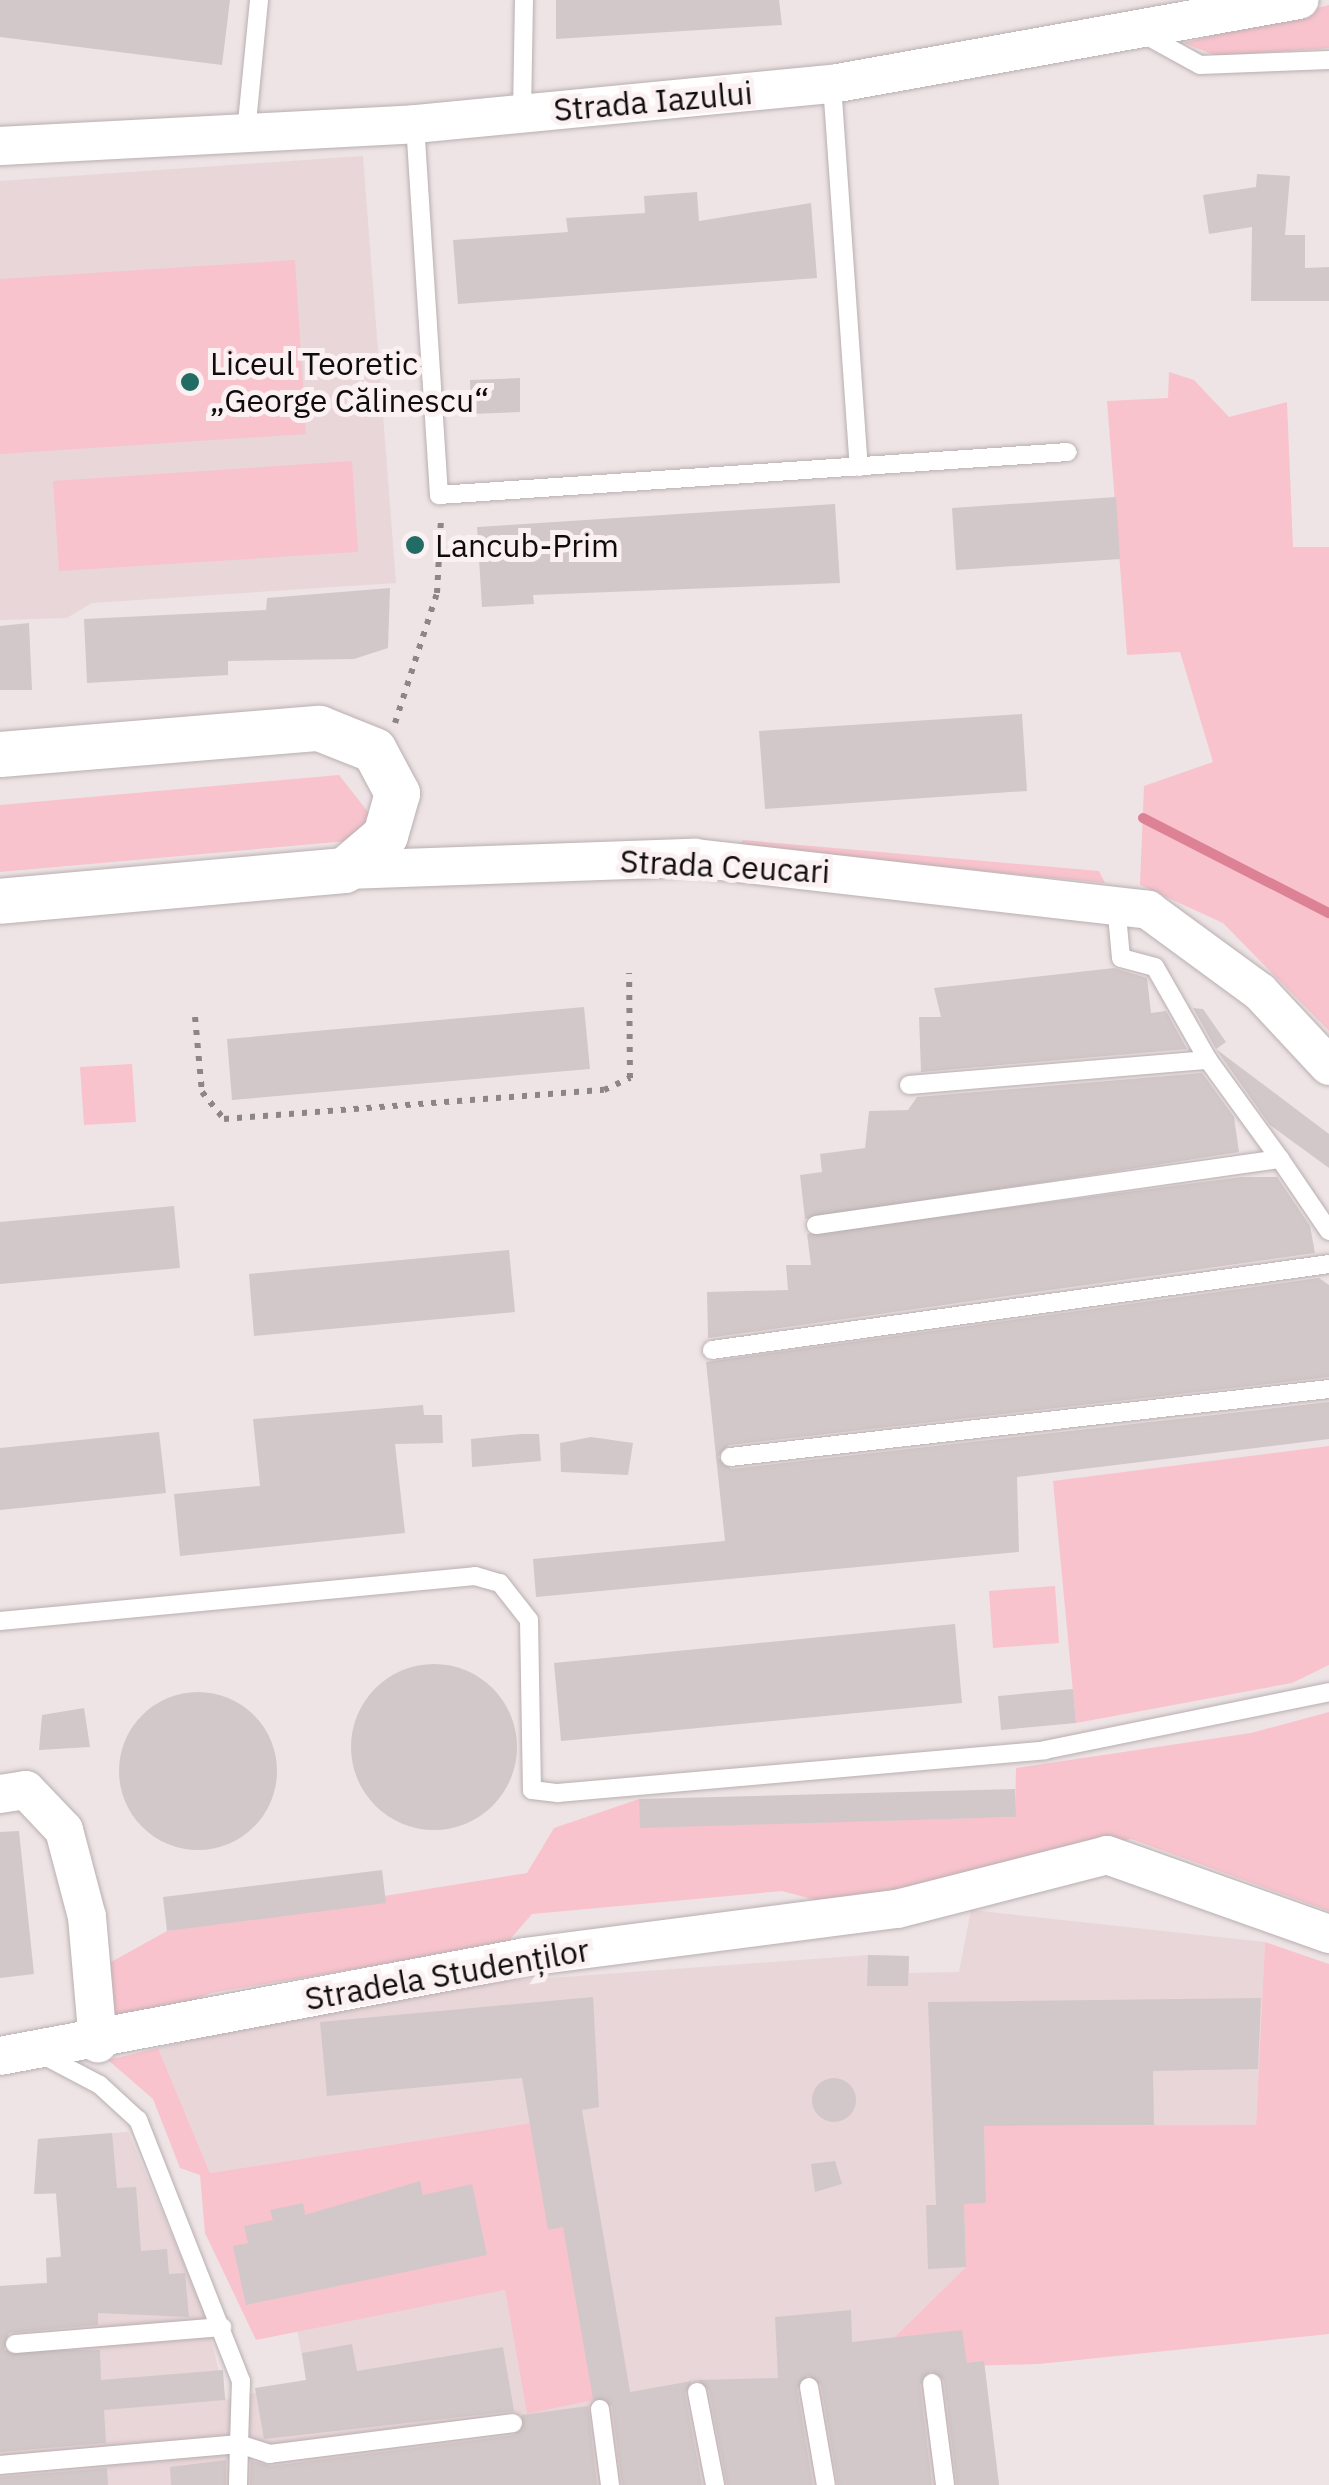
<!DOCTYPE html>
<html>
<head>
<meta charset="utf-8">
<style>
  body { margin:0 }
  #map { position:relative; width:1329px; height:2485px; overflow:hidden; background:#eee4e5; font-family:"IBM Plex Sans",sans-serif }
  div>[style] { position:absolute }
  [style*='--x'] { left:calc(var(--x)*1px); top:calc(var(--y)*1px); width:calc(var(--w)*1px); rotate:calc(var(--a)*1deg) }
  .built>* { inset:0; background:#e9d6d9 }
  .green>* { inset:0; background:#f8c3cd }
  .stream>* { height:10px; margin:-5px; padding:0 5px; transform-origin:5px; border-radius:5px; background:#dd8295 }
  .building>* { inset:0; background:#d2c8c9 }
  .round { border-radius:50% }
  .path>* { height:6px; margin-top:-3px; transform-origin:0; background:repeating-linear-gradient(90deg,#8d8687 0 5px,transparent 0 13px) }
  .roads { filter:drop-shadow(0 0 2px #b9afb1) drop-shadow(0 0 2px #b9afb1) }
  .service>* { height:18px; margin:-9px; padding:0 9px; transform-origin:9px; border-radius:9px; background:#fff }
  .minor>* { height:38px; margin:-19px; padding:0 19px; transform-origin:19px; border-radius:19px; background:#fff }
  .tertiary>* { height:45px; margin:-22.5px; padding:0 22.5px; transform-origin:22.5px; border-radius:22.5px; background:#fff }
  .dots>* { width:28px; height:28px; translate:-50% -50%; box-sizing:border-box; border:5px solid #fbf1f2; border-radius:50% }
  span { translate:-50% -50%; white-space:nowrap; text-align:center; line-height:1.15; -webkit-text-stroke:10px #fbf1f2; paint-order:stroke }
  .street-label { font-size:32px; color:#0f0c0d }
  .poi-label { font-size:32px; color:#0f0c0d }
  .left { translate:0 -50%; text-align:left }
</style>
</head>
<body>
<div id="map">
  <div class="built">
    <i style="clip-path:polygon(363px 156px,396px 583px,92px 603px,67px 618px,0 620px,0 181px)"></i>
    <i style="clip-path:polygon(971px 1910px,1265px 1942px,1256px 2125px,965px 2204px,966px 2267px,863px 2368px,984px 2361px,999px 2485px,0 2485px,0 2286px,47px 2283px,46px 2258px,61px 2256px,56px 2194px,34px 2194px,38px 2139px,128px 2132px,204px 2311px,226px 2400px,306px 2380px,297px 2328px,505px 2290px,527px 2414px,586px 2397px,582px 2115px,210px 2173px,158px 2048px,411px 1988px,868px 1955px,909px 1956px,909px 1973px,959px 1972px)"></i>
  </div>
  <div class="green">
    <i style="clip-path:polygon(1329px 5px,1329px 48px,1217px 56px,1184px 43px)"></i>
    <i style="clip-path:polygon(295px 260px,306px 434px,0 454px,0 279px)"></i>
    <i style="clip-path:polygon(1169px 372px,1194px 380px,1229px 417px,1287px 402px,1293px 547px,1329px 547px,1329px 1031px,1223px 923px,1140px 885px,1144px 786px,1213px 762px,1180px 652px,1127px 655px,1107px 401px,1168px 398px)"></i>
    <i style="clip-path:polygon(352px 461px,358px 552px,59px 571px,53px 481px)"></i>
    <i style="clip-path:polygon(339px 775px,372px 817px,359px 840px,0 872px,0 805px)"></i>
    <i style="clip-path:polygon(743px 840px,1099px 871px,1105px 883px,737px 847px)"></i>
    <i style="clip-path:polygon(132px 1064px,136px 1122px,84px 1125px,80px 1067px)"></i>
    <i style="clip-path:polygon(1329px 1446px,1329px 1665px,1292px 1683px,1076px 1723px,1053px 1481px)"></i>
    <i style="clip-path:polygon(1055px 1586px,1059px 1643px,993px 1648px,989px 1591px)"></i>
    <i style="clip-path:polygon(1329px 1712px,1329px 1911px,1131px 1839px,830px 1904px,782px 1891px,532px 1914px,506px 1944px,211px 1993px,119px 2029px,95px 1971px,167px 1931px,527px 1873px,554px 1828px,639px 1799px,641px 1827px,1015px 1817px,1016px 1768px,1251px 1733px)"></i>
    <i style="clip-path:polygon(1265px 1942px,1329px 1964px,1329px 2334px,1039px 2364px,862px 2369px,966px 2267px,964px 2204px,986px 2202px,984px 2126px,1256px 2125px)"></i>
    <i style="clip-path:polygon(158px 2048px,210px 2173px,582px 2115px,630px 2392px,527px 2414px,505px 2290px,256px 2340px,205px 2233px,200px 2175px,180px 2168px,153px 2099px,108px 2060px)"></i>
  </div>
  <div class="stream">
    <i style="--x:1143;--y:818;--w:209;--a:27.1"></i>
  </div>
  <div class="building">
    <i style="clip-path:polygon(0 0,230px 0,222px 65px,0 37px)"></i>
    <i style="clip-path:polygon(556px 0,779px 0,782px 25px,556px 39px)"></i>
    <i style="clip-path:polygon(1257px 174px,1290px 176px,1285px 235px,1305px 235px,1305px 268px,1329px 267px,1329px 301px,1251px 301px,1252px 227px,1209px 234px,1203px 195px,1256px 187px)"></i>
    <i style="clip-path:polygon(697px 192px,699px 221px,811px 203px,817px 278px,458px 304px,453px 240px,568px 232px,566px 218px,645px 213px,644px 196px)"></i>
    <i style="clip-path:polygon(520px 378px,520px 412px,471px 414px,470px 380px)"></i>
    <i style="clip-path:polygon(1116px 497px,1120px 559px,956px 570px,952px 508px)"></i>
    <i style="clip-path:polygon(835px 504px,840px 583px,533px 595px,534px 604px,482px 607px,477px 527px)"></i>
    <i style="clip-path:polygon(390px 588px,388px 648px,354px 659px,228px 661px,228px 675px,87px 683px,84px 619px,266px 610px,267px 598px)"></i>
    <i style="clip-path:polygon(29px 623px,32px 690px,0 690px,0 626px)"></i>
    <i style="clip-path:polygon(1022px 714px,1027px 791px,765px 809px,759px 731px)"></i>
    <i style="clip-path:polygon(1114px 968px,1147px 978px,1151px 1013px,1166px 1011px,1187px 1049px,921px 1072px,919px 1017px,941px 1017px,934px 988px)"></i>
    <i style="clip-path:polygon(584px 1007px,590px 1069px,232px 1100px,227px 1039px)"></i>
    <i style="clip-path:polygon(1193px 1008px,1203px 1009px,1226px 1042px,1216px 1049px)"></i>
    <i style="clip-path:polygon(1216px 1049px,1329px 1134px,1329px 1168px,1270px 1125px)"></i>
    <i style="clip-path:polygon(1202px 1073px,1234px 1117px,1239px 1152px,805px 1219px,800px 1175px,822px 1172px,820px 1154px,865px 1148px,869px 1111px,908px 1110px,917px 1097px)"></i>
    <i style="clip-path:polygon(1242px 1177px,1277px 1177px,1310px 1226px,1315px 1253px,708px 1338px,707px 1292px,788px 1290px,786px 1265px,811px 1265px,807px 1234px)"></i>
    <i style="clip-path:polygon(174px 1206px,180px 1268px,0 1284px,0 1222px)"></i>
    <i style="clip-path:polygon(509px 1250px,515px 1312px,254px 1336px,249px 1274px)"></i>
    <i style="clip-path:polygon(1319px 1278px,1329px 1285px,1329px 1377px,729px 1445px,718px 1457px,731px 1469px,1329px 1402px,1329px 1439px,1017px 1477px,1019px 1552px,536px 1597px,533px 1559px,725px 1541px,706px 1362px)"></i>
    <i style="clip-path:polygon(423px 1405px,424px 1415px,442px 1415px,443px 1443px,395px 1444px,405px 1533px,180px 1556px,174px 1494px,260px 1486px,253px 1419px)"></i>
    <i style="clip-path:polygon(159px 1432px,166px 1493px,0 1510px,0 1448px)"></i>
    <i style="clip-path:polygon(521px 1434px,539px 1434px,541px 1461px,472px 1467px,471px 1439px)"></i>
    <i style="clip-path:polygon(591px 1437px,633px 1443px,628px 1475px,561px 1472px,560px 1443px)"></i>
    <i style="clip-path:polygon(955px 1624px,962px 1703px,561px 1741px,554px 1663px)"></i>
    <i class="round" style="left:351px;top:1664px;width:166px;height:166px"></i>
    <i style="clip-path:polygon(1073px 1689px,1076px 1723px,1001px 1730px,998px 1696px)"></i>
    <i class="round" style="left:119px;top:1692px;width:158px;height:158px"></i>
    <i style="clip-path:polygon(84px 1708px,90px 1747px,39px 1750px,42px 1715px)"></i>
    <i style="clip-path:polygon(1015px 1789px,1016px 1817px,640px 1828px,639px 1799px)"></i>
    <i style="clip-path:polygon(19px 1831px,34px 1974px,0 1978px,0 1832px)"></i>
    <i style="clip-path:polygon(382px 1870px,386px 1903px,167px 1931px,163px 1897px)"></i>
    <i style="clip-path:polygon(868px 1955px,909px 1956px,908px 1986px,867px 1986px)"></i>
    <i style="clip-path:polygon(593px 1997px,599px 2107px,582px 2110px,630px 2392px,692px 2381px,685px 2394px,702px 2485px,622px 2485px,612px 2406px,593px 2399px,563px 2227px,548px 2230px,522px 2078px,327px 2096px,320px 2022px)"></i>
    <i style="clip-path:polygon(1261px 1998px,1258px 2069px,1153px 2071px,1154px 2125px,984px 2126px,986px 2203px,964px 2204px,966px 2267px,928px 2269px,926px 2205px,936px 2205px,928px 2002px)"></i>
    <i class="round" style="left:812px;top:2078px;width:44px;height:44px"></i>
    <i style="clip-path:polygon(112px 2133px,117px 2188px,136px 2187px,141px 2251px,167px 2249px,169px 2274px,185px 2273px,189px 2317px,98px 2313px,98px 2325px,9px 2333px,4px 2350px,100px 2350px,101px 2380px,223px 2370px,225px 2400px,104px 2410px,106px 2443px,0 2452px,0 2286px,47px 2283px,46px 2258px,61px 2257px,56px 2193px,34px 2194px,38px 2139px)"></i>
    <i style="clip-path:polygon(835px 2161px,842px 2184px,815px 2192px,811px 2164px)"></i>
    <i style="clip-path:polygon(420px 2181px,423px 2195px,472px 2184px,487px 2255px,246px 2305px,233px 2246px,248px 2243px,244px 2226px,273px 2220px,270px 2210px,303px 2203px,305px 2215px)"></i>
    <i style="clip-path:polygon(851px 2310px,852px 2342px,962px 2330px,967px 2363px,984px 2361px,999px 2485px,957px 2485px,944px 2381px,931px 2371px,920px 2385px,932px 2485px,838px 2485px,821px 2385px,808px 2375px,797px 2389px,813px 2485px,727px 2485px,709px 2390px,698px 2380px,778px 2378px,775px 2317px)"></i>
    <i style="clip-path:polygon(352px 2344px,357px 2371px,503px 2347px,514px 2411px,264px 2439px,255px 2388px,306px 2380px,302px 2353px)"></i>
    <i style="clip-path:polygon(588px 2406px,597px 2485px,250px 2485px,251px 2461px,271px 2466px,515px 2435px,522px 2415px)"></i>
    <i style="clip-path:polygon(226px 2460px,226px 2485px,171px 2485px,170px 2467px)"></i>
    <i style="clip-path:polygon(107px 2468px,108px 2485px,0 2485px,0 2477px)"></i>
  </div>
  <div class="path">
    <i style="--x:395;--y:723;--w:137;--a:-72.1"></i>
    <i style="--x:437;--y:593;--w:75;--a:-86.9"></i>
    <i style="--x:195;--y:1017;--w:75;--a:84.7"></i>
    <i style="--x:202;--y:1092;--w:35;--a:51"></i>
    <i style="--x:224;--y:1119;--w:381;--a:-4.4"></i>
    <i style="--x:604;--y:1090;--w:29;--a:-25"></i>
    <i style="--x:630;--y:1078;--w:105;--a:-90.5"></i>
  </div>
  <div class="roads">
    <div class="service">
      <i style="--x:1142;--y:33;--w:66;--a:28.9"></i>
      <i style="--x:1200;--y:65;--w:129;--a:-2.2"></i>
      <i style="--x:832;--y:84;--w:384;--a:86"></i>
      <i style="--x:522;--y:114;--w:114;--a:-89"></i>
      <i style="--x:415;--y:124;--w:372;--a:86.3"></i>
      <i style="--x:439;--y:495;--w:630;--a:-3.91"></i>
      <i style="--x:246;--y:133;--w:134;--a:-84.4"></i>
      <i style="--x:909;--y:1085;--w:300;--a:-4.8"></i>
      <i style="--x:1208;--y:1060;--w:107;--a:-119.7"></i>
      <i style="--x:1155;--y:967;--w:35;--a:-165"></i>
      <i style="--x:1121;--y:958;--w:54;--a:-95.3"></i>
      <i style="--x:1280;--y:1159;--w:87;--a:55.8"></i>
      <i style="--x:816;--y:1225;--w:469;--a:-8.1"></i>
      <i style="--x:1280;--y:1159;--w:122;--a:-126"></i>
      <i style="--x:712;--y:1350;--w:623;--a:-7.93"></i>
      <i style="--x:730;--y:1457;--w:603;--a:-6.48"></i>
      <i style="--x:0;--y:1621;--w:477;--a:-5.4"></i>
      <i style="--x:475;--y:1576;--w:26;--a:16"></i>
      <i style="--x:500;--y:1583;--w:47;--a:51.9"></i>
      <i style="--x:529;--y:1620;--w:170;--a:89"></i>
      <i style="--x:532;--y:1790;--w:26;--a:7"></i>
      <i style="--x:558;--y:1793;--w:489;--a:-5"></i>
      <i style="--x:1045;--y:1750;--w:290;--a:-11.5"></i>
      <i style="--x:15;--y:2344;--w:208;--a:-4.7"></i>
      <i style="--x:932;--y:2383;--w:103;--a:82.7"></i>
      <i style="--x:809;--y:2387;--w:99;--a:80.2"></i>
      <i style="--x:697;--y:2392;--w:95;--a:79"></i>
      <i style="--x:600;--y:2409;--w:77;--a:82.5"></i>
      <i style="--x:0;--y:2465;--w:240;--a:-5"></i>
      <i style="--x:239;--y:2444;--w:63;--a:-88.2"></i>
      <i style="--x:241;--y:2381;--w:281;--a:-111.5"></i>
      <i style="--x:138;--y:2120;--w:52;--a:-137.4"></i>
      <i style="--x:100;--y:2085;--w:67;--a:-152.3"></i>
      <i style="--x:238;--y:2485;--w:41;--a:-88.6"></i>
      <i style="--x:239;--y:2444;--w:32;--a:18"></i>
      <i style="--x:269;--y:2454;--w:246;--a:-7.2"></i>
    </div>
    <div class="minor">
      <i style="--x:0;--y:146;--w:416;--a:-3"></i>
      <i style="--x:415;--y:124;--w:419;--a:-5.5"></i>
      <i style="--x:832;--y:84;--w:475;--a:-10.2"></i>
      <i style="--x:344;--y:870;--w:351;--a:-2"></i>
      <i style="--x:695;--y:858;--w:456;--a:6.5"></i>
      <i style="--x:1148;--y:910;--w:139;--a:36.2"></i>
      <i style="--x:1260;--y:992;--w:101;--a:47"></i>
      <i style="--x:0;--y:1794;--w:26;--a:-9"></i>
      <i style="--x:26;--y:1790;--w:55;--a:46.5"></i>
      <i style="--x:64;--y:1830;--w:90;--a:75.2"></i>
      <i style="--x:87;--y:1917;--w:127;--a:85"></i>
      <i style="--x:0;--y:2056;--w:535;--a:-10.66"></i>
      <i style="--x:526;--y:1957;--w:374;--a:-7.4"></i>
      <i style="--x:897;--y:1909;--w:217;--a:-14.4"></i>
      <i style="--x:1107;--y:1855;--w:236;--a:19.6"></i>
    </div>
    <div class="tertiary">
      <i style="--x:0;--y:754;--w:320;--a:-4.7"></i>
      <i style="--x:319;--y:728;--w:59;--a:21.8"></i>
      <i style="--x:374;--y:750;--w:49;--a:61.9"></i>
      <i style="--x:397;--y:793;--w:44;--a:105.9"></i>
      <i style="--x:385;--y:835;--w:54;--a:139.5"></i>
      <i style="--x:344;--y:870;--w:345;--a:174.9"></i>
    </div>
  </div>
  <div class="dots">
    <i style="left:190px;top:382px;background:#226c65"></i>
    <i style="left:415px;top:545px;background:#226c65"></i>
  </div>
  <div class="street-label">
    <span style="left:653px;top:101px;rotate:-5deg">Strada Iazului</span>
    <span style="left:725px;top:866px;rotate:3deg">Strada Ceucari</span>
    <span style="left:447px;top:1974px;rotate:-10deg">Stradela Studenților</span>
  </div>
  <div class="poi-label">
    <span class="left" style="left:210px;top:382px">Liceul Teoretic<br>„George Călinescu“</span>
    <span class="left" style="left:435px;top:545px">Lancub-Prim</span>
  </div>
</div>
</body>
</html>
